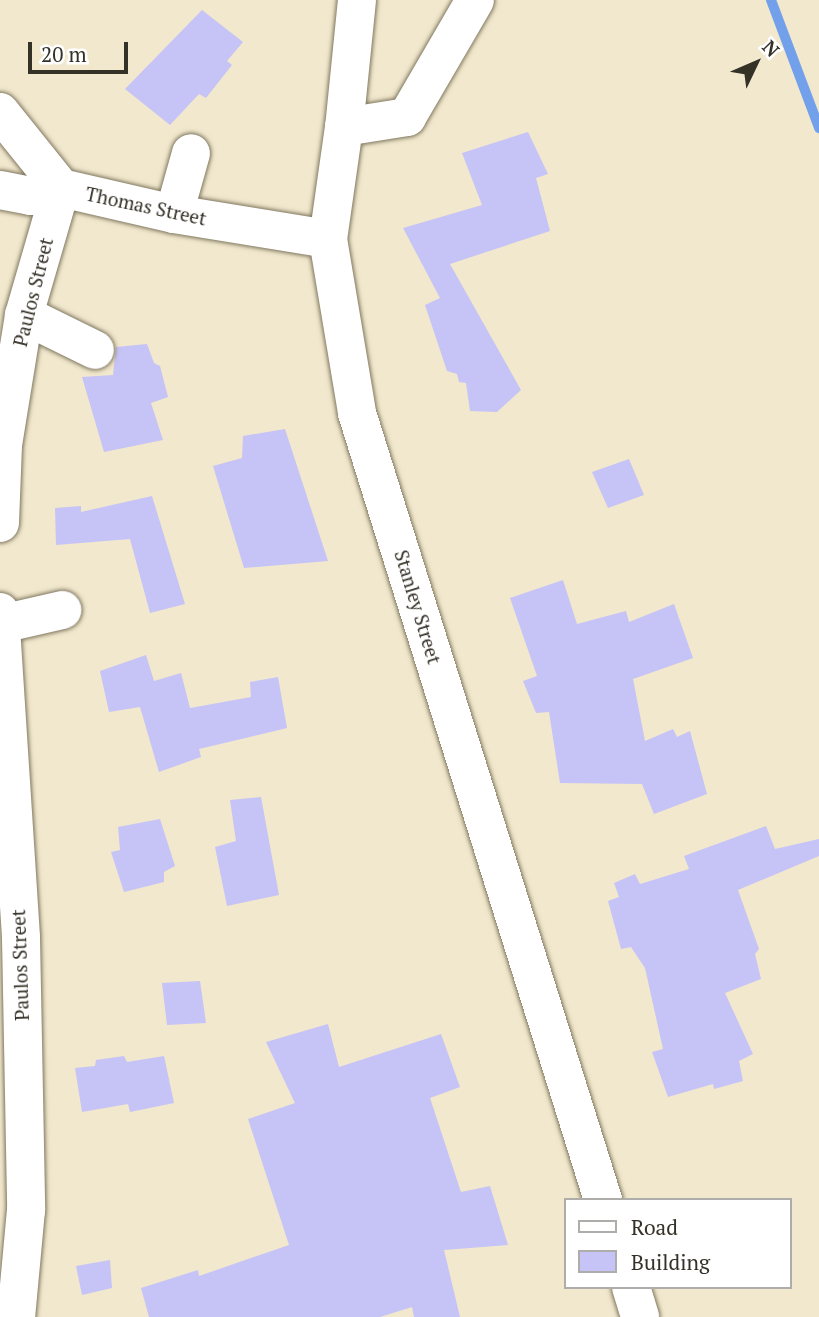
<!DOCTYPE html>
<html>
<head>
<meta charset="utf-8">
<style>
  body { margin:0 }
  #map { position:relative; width:819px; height:1317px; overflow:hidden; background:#f1e8cd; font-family:"PT Serif",serif }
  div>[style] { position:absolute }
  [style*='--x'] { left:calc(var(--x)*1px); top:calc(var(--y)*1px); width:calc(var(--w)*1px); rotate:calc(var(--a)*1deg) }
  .stream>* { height:10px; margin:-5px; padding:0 5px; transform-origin:5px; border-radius:5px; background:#72a0ea }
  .building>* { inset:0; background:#c6c3f7 }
  .roads { filter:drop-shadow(0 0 2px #807860) drop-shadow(0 0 2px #807860) }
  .minor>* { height:38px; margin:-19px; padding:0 19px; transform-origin:19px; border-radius:19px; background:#fff }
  span { translate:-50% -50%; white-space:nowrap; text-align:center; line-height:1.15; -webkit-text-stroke:6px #fff; paint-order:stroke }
  .street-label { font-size:19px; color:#343127 }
  .legend { position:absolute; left:564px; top:1198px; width:228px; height:91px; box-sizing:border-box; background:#fff; border:2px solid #aeada9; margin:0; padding:9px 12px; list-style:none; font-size:21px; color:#343127 }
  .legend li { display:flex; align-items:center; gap:14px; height:35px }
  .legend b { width:35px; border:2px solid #aeada9 }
  .north { position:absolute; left:721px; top:28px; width:70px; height:70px; -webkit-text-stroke:5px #fff; paint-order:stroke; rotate:46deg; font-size:19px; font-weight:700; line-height:28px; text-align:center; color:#343127 }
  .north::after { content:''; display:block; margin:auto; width:24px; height:32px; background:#343127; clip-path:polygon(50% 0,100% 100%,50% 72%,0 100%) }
  .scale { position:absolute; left:28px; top:42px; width:100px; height:32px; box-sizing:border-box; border:4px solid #343127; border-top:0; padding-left:9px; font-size:21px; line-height:24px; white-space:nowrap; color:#343127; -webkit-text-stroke:5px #fff; paint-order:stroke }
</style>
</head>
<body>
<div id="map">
  <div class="stream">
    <i style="--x:771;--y:0;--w:137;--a:69.4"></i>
  </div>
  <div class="building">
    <i style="clip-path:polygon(202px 10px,243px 42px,227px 61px,232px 65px,206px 98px,199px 94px,170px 125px,125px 89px)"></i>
    <i style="clip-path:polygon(528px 132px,548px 174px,536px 178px,550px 231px,450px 264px,521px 390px,497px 412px,470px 411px,466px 383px,459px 382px,457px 374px,447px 371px,425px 305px,440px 298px,403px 228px,482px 205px,462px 153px)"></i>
    <i style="clip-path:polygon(147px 344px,154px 363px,160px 366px,168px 397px,151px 403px,163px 440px,104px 452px,82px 377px,113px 375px,116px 347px)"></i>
    <i style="clip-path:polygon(285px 429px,328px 561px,244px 568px,213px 466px,242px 458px,243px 436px)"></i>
    <i style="clip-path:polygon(629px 459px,644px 495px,608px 508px,592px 472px)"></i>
    <i style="clip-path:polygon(152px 496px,185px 604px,150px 613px,130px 539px,56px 545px,55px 508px,81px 506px,81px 512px)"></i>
    <i style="clip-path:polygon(563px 580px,577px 624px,626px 611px,629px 622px,674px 604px,693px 658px,633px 679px,645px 741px,673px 729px,677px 737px,690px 731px,707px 794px,654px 814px,642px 784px,560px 783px,549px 712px,536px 713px,523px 681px,537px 676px,510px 598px)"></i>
    <i style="clip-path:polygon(146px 655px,154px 681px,181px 673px,190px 708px,251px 697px,250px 682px,278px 677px,287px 728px,199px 749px,201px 757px,159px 772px,140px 707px,109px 712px,100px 671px)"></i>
    <i style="clip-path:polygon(261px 797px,279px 895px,227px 906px,215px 847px,236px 841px,230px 800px)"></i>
    <i style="clip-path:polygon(160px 819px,175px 866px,164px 872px,164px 882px,124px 892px,111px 852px,120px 850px,118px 827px)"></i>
    <i style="clip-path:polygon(766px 826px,775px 849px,819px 839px,819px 856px,738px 890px,759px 949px,755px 954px,761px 979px,725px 993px,753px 1054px,739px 1061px,743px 1081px,714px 1089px,713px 1084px,668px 1097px,652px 1052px,663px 1049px,645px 968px,631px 947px,621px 949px,608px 901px,619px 897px,614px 883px,635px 874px,640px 884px,689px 869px,684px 856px)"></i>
    <i style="clip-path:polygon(200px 981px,206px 1023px,167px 1025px,162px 983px)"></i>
    <i style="clip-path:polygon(328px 1024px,339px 1067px,441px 1034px,460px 1087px,430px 1098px,461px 1192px,490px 1186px,508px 1245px,444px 1250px,460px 1317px,414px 1317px,412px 1307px,380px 1317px,149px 1317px,141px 1288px,198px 1270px,199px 1276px,289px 1245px,248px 1119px,295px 1103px,266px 1042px)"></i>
    <i style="clip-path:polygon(124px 1056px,127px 1062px,164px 1056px,174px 1103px,130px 1112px,128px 1104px,82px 1112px,75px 1068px,95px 1066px,96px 1060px)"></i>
    <i style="clip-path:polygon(110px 1260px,112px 1288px,82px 1295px,76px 1266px)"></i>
  </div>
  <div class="roads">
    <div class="minor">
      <i style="--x:357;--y:0;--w:128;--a:95.8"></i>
      <i style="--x:344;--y:127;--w:113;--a:98.1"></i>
      <i style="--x:328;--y:239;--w:176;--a:80.5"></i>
      <i style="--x:357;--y:413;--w:825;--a:72.64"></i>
      <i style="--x:0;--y:112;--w:97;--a:51.2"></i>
      <i style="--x:61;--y:188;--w:116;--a:13"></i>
      <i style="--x:174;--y:214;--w:156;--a:9.2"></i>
      <i style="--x:344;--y:127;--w:64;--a:-9"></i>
      <i style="--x:407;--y:117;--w:135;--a:-59.8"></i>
      <i style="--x:0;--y:190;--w:31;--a:11"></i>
      <i style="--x:30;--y:196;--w:32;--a:-14"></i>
      <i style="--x:174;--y:214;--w:63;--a:-74.4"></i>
      <i style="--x:24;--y:315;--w:79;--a:26.2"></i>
      <i style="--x:0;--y:523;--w:78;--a:-87.8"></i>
      <i style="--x:3;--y:445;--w:132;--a:-80.8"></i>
      <i style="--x:24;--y:315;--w:132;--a:-73.8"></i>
      <i style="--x:0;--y:612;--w:327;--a:86.3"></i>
      <i style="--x:21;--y:938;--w:272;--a:88.9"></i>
      <i style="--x:26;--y:1210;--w:107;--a:95.3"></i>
      <i style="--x:1;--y:624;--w:63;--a:-12.9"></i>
      <i style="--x:631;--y:1287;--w:31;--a:73"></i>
    </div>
  </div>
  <div class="street-label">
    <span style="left:146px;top:206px;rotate:12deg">Thomas Street</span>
    <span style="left:33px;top:292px;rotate:-76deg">Paulos Street</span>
    <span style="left:418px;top:607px;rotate:73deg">Stanley Street</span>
    <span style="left:20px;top:965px;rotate:-92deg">Paulos Street</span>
  </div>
  <ul class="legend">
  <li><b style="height:9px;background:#fff"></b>Road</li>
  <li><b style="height:19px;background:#c6c3f7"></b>Building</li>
  </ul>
  <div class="north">N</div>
  <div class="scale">20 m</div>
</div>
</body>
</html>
